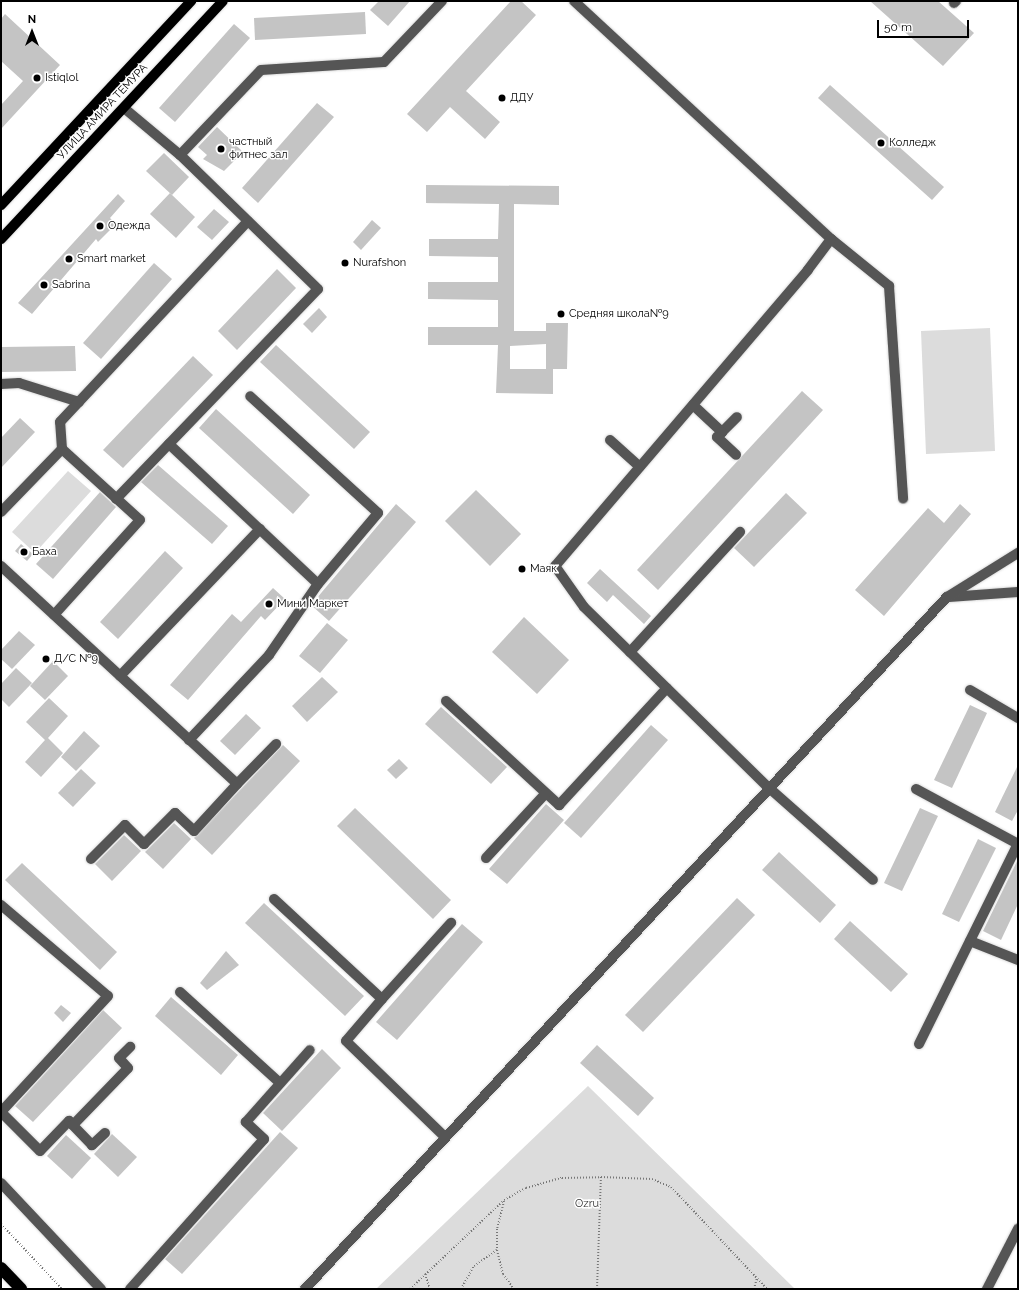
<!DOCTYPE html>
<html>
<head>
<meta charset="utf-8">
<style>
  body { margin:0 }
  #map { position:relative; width:1019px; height:1290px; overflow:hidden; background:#fff; font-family:Raleway,sans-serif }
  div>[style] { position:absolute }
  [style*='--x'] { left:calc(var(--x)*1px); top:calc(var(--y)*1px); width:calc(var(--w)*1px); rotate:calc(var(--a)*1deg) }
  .green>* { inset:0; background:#dcdcdc }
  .building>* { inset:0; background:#c4c4c4 }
  .path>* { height:2px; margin-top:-1px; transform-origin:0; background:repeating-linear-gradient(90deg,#777 0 1px,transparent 0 3px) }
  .roads { filter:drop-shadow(0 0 1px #dbdbdb) drop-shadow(0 0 1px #dbdbdb) }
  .minor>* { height:10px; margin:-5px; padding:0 5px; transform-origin:5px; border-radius:5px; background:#555 }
  .major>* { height:10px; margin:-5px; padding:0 5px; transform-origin:5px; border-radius:5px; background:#000 }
  .highway>* { height:12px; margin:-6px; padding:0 6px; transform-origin:6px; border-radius:6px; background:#000 }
  .dots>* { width:11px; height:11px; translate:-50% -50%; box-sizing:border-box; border:2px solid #fff; border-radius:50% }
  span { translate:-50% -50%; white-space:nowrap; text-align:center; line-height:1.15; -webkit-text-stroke:3px #fff; paint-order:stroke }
  .poi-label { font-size:11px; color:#000 }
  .left { translate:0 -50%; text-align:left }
  .street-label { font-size:11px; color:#000 }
  .park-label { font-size:11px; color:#333 }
  .frame { position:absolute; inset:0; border:2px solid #000; pointer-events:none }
  .north { position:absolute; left:12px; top:12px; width:40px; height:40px; -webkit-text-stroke:3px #fff; paint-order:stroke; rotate:0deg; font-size:11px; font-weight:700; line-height:16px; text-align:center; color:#000 }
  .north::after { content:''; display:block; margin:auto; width:14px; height:18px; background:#000; clip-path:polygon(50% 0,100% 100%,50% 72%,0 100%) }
  .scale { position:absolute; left:877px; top:20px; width:92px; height:18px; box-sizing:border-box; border:2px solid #000; border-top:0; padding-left:5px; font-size:12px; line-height:14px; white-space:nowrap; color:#000; -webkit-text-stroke:3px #fff; paint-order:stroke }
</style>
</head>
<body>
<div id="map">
  <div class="green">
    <i style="clip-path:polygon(990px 328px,995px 451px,926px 454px,921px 331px)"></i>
    <i style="clip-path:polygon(68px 471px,91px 491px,35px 553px,12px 532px)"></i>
    <i style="clip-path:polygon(588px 1086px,795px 1289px,376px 1289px)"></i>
  </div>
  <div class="building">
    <i style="clip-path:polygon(379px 1px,410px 1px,388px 26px,370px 10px)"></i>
    <i style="clip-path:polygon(511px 1px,521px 1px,536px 15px,466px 91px,500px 122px,485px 139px,450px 107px,427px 132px,407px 114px)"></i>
    <i style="clip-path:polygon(870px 1px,938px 1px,974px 33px,943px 66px)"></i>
    <i style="clip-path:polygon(365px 12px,366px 34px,255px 40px,254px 18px)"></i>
    <i style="clip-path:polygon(5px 14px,60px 65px,1px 129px,1px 105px,23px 81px,1px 61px,1px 19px)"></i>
    <i style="clip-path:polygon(234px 24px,250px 38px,175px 122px,159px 108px)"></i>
    <i style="clip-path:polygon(830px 85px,944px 187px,932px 200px,818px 98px)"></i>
    <i style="clip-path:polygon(317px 103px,334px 117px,258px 203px,242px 188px)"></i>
    <i style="clip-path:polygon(217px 127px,243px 152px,224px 171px,203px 159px,207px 155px,198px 147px)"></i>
    <i style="clip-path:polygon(164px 153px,189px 177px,172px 195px,146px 171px)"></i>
    <i style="clip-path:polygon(evenodd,426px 185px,559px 186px,559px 205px,514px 204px,514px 331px,546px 331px,546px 323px,568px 323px,567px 369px,553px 369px,553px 394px,496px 393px,498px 345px,428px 345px,428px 327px,498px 327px,498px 300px,428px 299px,428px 282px,498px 282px,498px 257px,429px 256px,429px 239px,498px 239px,499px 204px,426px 203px,426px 185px,546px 344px,546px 369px,510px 369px,510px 346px,546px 344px)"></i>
    <i style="clip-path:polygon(170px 193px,195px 217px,176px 238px,150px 214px)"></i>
    <i style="clip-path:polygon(118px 194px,125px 201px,110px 218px,116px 224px,98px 242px,96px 239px,32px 314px,18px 303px)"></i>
    <i style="clip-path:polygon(214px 209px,229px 222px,212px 240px,197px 227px)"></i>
    <i style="clip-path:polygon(372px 220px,381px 228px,361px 250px,353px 242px)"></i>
    <i style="clip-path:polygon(154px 263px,172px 279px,101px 359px,83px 343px)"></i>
    <i style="clip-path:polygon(277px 269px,296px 288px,237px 350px,218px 331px)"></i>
    <i style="clip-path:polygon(319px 308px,327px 317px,312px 333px,303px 324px)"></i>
    <i style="clip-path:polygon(276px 345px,370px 432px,354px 449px,260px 362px)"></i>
    <i style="clip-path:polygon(75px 346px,76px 371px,1px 372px,1px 347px)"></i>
    <i style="clip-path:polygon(193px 356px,213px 375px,123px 468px,103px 450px)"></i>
    <i style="clip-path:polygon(802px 391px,823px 410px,658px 590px,637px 570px)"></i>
    <i style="clip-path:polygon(216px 409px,310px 495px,293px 514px,199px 428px)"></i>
    <i style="clip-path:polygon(20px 418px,35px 432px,1px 468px,1px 438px)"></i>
    <i style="clip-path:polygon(158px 465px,228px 526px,212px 544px,141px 482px)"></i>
    <i style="clip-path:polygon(476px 490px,521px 534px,490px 566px,445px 521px)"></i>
    <i style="clip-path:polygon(100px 492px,116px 507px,53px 579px,36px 564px)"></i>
    <i style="clip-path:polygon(786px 493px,807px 513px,754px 567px,734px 548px)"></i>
    <i style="clip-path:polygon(396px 504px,416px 522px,329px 621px,311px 605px)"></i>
    <i style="clip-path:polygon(960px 504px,971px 514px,884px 616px,855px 590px,928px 508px,944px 523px)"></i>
    <i style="clip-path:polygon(21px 544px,33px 554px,27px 561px,15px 551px)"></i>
    <i style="clip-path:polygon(165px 551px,183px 568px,118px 639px,100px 622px)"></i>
    <i style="clip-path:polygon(600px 569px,651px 616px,644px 624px,613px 595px,607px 602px,587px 583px)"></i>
    <i style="clip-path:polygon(273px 588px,285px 599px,265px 620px,261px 616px,188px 700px,170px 685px,232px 614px,241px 622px)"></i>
    <i style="clip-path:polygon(524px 617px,569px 660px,537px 694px,492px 652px)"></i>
    <i style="clip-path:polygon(327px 623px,348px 640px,320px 673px,299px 656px)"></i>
    <i style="clip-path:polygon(19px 631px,35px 645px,12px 669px,1px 659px,1px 650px)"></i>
    <i style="clip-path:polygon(53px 661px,68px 676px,45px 700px,30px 686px)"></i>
    <i style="clip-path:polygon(16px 668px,32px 683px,9px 707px,1px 699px,1px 684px)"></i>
    <i style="clip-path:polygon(322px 677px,338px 692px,307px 722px,292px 706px)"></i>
    <i style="clip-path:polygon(49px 698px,68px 716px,48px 738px,63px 753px,41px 777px,25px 762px,45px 740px,26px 722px)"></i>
    <i style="clip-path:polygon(970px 705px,987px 713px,952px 788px,934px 780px)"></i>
    <i style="clip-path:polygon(441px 707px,507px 767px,491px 784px,425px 724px)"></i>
    <i style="clip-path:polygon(246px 714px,261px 728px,235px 755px,220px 741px)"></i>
    <i style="clip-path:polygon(651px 725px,668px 740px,581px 838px,564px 823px)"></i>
    <i style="clip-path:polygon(84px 731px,100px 746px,76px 771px,61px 757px)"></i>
    <i style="clip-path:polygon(283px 745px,300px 761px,212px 855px,194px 838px)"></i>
    <i style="clip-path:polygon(399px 759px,408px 768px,396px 779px,387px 770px)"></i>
    <i style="clip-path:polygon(1018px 765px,1018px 810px,1012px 821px,995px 812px)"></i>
    <i style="clip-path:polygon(81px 769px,96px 783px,73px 807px,58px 793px)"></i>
    <i style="clip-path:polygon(546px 804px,564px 820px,507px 884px,489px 869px)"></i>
    <i style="clip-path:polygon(355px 808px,451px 900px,433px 919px,337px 826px)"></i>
    <i style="clip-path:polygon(920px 808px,938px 816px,902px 891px,884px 883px)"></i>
    <i style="clip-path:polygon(174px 823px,191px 839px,163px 869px,145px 852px)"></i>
    <i style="clip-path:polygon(124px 835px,141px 851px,112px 881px,95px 864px)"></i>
    <i style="clip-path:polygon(978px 839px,996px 848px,959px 922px,942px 914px)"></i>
    <i style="clip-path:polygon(779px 852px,836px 905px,820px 923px,762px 870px)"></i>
    <i style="clip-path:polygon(1018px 859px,1018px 904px,1001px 940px,983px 931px)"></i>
    <i style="clip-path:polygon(22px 863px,117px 952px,100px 970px,5px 880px)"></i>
    <i style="clip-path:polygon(737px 898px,755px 915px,643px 1032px,625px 1015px)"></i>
    <i style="clip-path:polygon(264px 903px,364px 996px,345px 1016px,245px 923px)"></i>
    <i style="clip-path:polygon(850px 921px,908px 974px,891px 992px,834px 939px)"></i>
    <i style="clip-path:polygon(462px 924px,483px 942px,397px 1040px,376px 1022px)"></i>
    <i style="clip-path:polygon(226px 951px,239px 965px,207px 990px,200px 983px)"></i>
    <i style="clip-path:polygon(171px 997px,238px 1055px,221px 1075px,155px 1016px)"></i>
    <i style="clip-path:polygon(61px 1005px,71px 1013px,63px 1022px,54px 1013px)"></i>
    <i style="clip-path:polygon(103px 1010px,122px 1028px,33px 1122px,15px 1106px)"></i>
    <i style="clip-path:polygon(597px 1045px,654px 1098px,638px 1116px,580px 1063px)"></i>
    <i style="clip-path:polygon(322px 1049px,341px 1068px,282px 1131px,263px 1113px)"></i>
    <i style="clip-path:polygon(280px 1132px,298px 1148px,182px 1274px,165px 1259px)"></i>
    <i style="clip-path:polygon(112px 1134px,137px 1157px,118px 1177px,94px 1154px)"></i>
    <i style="clip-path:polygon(66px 1135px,91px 1158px,72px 1179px,47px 1156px)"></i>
  </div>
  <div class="path">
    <i style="--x:504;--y:1201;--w:29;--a:104"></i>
    <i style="--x:497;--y:1229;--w:21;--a:90"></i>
    <i style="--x:497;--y:1250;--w:25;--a:76"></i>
    <i style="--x:503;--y:1274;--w:19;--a:54"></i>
    <i style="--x:1;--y:1224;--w:89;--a:46.8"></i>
    <i style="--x:425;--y:1274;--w:16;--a:72"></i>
    <i style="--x:410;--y:1289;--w:129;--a:-43.4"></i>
    <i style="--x:504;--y:1200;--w:25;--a:-29"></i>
    <i style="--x:526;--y:1188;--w:37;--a:-16"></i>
    <i style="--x:562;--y:1178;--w:39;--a:-1"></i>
    <i style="--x:601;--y:1177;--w:51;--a:2.2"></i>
    <i style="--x:652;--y:1179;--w:21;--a:23"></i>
    <i style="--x:671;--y:1187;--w:140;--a:46.7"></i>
    <i style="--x:461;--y:1289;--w:26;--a:-61"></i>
    <i style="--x:474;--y:1266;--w:28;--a:-35"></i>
    <i style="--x:597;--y:1289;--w:112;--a:-88"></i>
    <i style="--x:754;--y:1289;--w:11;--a:-75"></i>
  </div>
  <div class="roads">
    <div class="minor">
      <i style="--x:574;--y:1;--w:350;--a:42.8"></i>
      <i style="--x:831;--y:239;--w:75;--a:39"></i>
      <i style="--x:889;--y:286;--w:213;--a:86.2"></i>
      <i style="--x:954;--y:3;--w:3;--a:-45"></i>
      <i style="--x:124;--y:108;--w:73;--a:40"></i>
      <i style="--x:180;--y:155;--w:117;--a:-46.4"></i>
      <i style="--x:261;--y:70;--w:123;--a:-3.7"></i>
      <i style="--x:384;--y:62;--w:84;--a:-46.4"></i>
      <i style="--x:831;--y:239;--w:39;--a:127"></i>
      <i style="--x:808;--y:270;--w:389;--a:130.5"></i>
      <i style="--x:555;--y:566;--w:50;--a:54.7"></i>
      <i style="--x:584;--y:607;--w:257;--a:44.4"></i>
      <i style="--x:768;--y:787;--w:140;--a:41.5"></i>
      <i style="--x:1;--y:384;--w:18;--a:-3"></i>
      <i style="--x:19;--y:383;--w:63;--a:17.6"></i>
      <i style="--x:693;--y:405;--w:40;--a:43"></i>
      <i style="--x:722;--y:432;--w:21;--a:-45"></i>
      <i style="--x:722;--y:432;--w:7;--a:135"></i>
      <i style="--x:717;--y:437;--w:26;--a:43"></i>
      <i style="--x:610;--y:440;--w:40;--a:42"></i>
      <i style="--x:169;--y:444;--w:204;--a:43.2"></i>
      <i style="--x:62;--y:449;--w:27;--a:-94"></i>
      <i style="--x:60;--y:422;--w:275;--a:-46.9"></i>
      <i style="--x:116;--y:499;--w:291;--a:-46.1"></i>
      <i style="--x:318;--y:289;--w:192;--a:-135.8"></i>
      <i style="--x:1;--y:512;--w:88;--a:-45.9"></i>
      <i style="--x:62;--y:449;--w:105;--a:42.3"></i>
      <i style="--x:140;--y:520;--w:128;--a:132.2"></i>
      <i style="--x:1;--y:566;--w:321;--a:42.7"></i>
      <i style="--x:237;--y:784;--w:56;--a:-45.7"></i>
      <i style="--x:949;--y:597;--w:69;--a:-4.1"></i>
      <i style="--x:630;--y:652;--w:163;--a:-47.5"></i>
      <i style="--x:120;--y:676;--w:203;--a:-46.4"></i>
      <i style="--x:970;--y:690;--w:56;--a:30.3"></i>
      <i style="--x:446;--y:701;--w:154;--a:42.6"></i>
      <i style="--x:559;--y:805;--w:159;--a:-47.3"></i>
      <i style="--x:189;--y:740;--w:117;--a:-46.7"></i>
      <i style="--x:269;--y:655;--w:86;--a:-55.4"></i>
      <i style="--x:318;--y:584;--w:93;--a:-49.8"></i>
      <i style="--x:378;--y:513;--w:173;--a:-137.6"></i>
      <i style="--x:916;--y:789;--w:116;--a:28.3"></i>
      <i style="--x:486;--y:858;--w:88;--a:-47.3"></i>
      <i style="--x:91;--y:859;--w:48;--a:-45"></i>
      <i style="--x:125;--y:825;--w:27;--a:45"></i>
      <i style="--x:144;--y:844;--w:44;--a:-45"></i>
      <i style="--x:175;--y:813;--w:26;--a:43"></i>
      <i style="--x:194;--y:831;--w:64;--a:-47.5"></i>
      <i style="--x:274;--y:899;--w:147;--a:42.8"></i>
      <i style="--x:382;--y:999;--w:103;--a:-47.8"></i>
      <i style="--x:1;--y:905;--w:140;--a:40.4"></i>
      <i style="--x:108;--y:996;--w:158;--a:132.7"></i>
      <i style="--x:970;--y:941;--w:52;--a:21.6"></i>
      <i style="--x:180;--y:992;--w:135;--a:42.3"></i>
      <i style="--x:382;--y:999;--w:55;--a:130.6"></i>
      <i style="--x:346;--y:1041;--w:138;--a:44.1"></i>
      <i style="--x:919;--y:1044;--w:223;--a:-63.7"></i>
      <i style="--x:1;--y:1112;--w:55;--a:45"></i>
      <i style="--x:40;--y:1151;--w:42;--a:-46"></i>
      <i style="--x:69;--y:1121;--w:6;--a:45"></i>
      <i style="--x:105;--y:1133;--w:18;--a:137"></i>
      <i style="--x:92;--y:1145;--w:28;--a:-134"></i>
      <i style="--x:73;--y:1125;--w:79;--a:-46"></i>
      <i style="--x:128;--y:1068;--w:13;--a:-132"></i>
      <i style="--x:119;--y:1058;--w:16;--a:-45"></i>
      <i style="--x:1;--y:1183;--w:146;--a:46.7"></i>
      <i style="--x:130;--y:1289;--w:201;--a:-48.2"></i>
      <i style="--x:264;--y:1139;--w:25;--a:-137"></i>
      <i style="--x:246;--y:1122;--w:96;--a:-48.4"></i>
      <i style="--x:305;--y:1289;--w:944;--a:-47.15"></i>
      <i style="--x:947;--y:597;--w:84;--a:-31.8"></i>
      <i style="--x:987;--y:1289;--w:68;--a:-62.7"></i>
    </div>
    <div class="major">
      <i style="--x:1;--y:205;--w:279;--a:-47"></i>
      <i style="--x:1;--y:239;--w:325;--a:-47"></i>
    </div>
    <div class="highway">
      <i style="--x:1;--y:1268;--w:29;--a:46"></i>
    </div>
  </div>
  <div class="dots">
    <i style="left:37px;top:78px;background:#000"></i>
    <i style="left:502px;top:98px;background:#000"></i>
    <i style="left:881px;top:143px;background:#000"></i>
    <i style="left:221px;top:149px;background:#000"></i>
    <i style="left:100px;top:226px;background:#000"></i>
    <i style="left:69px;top:259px;background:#000"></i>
    <i style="left:345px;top:263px;background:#000"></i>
    <i style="left:44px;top:285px;background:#000"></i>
    <i style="left:561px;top:314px;background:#000"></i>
    <i style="left:24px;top:552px;background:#000"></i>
    <i style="left:522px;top:569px;background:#000"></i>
    <i style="left:269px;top:604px;background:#000"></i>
    <i style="left:46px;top:659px;background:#000"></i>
  </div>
  <div class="poi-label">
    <span class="left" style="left:45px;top:78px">Istiqlol</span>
    <span class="left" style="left:510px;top:98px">ДДУ</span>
    <span class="left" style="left:229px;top:149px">частный<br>фитнес зал</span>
    <span class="left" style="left:889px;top:143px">Колледж</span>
    <span class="left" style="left:108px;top:226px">Одежда</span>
    <span class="left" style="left:77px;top:259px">Smart market</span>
    <span class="left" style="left:353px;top:263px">Nurafshon</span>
    <span class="left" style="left:52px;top:285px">Sabrina</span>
    <span class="left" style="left:569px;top:314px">Средняя школа№9</span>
    <span class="left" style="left:32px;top:552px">Баха</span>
    <span class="left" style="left:530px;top:569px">Маяк</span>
    <span class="left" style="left:277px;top:604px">Мини Маркет</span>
    <span class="left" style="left:54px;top:659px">Д/С №9</span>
  </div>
  <div class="street-label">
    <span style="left:103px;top:112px;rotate:-47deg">УЛИЦА АМИРА ТЕМУРА</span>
  </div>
  <div class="park-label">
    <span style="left:587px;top:1204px">Ozru</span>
  </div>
  <div class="frame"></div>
  <div class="north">N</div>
  <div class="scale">50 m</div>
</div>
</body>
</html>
